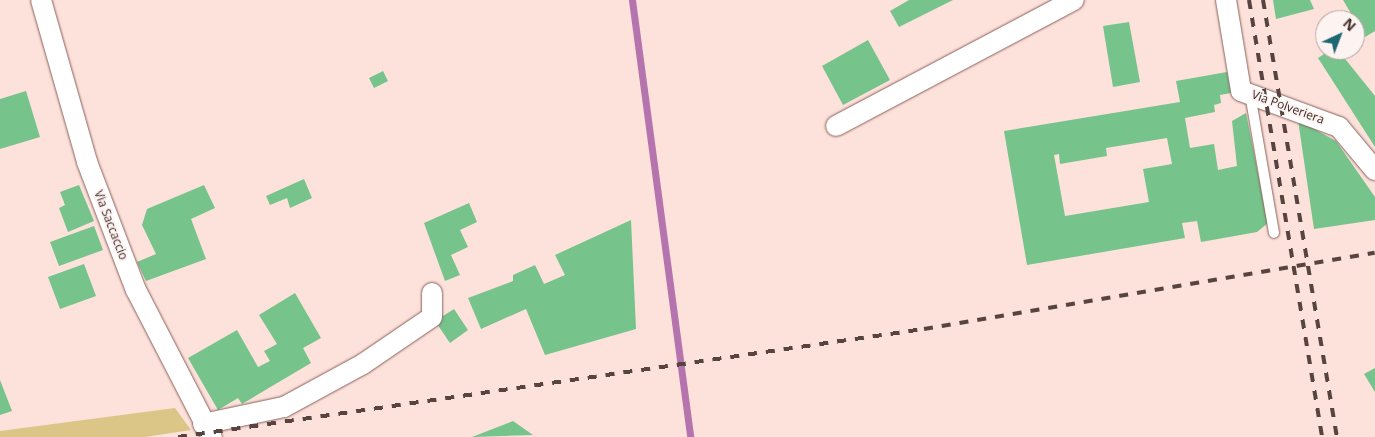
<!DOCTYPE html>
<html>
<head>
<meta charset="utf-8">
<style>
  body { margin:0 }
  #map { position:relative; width:1375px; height:437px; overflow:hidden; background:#fde1db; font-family:"Open Sans",sans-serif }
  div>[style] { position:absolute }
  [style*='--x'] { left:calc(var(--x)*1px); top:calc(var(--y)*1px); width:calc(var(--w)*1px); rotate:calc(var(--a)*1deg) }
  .green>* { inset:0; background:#dbc687 }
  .stream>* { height:7px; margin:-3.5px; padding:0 3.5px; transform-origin:3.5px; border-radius:3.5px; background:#b574ad }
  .building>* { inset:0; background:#76c38b }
  .roads { filter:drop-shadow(0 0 1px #886058) drop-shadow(0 0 1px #886058) }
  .service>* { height:10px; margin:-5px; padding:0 5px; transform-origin:5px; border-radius:5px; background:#fff }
  .minor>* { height:20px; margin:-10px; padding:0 10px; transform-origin:10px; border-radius:10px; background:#fff }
  .rail>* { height:4px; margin-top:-2px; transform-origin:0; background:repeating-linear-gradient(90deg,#574440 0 9px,transparent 0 18px) }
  span { translate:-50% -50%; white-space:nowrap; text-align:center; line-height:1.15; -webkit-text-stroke:4px #fdf3f1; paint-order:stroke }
  .street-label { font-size:12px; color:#3d2b28 }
  .north { position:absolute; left:1315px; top:10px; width:50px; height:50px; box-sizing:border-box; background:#fdf3f1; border:1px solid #b0a3a1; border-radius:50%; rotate:43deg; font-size:14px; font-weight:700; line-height:20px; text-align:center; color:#3d2b28 }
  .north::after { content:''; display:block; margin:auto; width:18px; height:22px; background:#1e6774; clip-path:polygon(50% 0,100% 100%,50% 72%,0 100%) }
</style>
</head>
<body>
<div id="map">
  <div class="green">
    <i style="clip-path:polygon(175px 408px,191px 430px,145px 437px,0 437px,0 431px)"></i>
  </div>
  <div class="stream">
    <i style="--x:632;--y:0;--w:441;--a:82.4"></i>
  </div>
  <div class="building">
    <i style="clip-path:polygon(909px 0,953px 0,899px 27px,890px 11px)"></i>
    <i style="clip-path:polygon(1273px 0,1310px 0,1314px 9px,1276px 19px)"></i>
    <i style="clip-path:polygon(1343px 0,1375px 0,1375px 31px,1365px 37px)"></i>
    <i style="clip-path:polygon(1129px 22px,1140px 82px,1113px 87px,1103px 26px)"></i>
    <i style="clip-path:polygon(868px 40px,890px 80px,843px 105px,822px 66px)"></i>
    <i style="clip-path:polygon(1330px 50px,1338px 50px,1375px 96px,1375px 147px,1318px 58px)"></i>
    <i style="clip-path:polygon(383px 71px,388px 81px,374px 88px,369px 78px)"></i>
    <i style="clip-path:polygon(evenodd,1227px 72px,1231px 93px,1220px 95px,1221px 103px,1214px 105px,1215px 112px,1185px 118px,1190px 148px,1214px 144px,1218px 170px,1237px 166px,1232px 121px,1246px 113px,1268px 223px,1257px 232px,1201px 242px,1197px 221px,1182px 223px,1185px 238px,1027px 265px,1004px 131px,1180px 102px,1176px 81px,1227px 72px,1167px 138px,1172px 164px,1143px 169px,1149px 202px,1065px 216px,1054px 155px,1059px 154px,1060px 164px,1107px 156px,1106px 148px,1167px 138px)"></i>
    <i style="clip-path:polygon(26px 91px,40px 137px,0 149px,0 99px)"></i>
    <i style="clip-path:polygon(1298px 120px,1336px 141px,1375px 197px,1375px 220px,1314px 229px)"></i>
    <i style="clip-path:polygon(304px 179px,312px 198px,290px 208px,287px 198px,270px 205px,266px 196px)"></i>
    <i style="clip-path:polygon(79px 185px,94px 221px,68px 232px,59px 208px,65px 205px,60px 192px)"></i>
    <i style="clip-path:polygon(204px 185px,215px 208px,191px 219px,206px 259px,146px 281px,137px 262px,156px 254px,142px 225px,147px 209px)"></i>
    <i style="clip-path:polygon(469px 203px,477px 222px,460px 230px,468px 247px,451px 255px,460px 275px,445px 281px,424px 223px)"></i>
    <i style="clip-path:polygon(631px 220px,636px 329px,545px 355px,526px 309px,481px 329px,468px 298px,513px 281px,513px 275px,535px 265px,544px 284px,565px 275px,555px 255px)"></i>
    <i style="clip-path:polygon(94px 226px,103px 250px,59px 266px,50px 242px)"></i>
    <i style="clip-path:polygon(84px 264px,96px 296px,60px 309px,48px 277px)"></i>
    <i style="clip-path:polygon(295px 293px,321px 338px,303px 348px,311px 363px,242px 404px,238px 398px,218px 410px,188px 358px,237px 330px,258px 367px,270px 361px,264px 351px,277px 344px,259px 315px)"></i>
    <i style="clip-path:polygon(454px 309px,468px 330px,450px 343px,435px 321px)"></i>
    <i style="clip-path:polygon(1375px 368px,1375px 392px,1364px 374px)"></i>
    <i style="clip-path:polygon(0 380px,12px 411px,0 415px)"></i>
    <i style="clip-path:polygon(513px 421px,533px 435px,472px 437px)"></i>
  </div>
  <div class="roads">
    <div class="service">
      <i style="--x:1250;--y:94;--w:141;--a:80.2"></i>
    </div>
    <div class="minor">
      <i style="--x:41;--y:0;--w:168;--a:74.1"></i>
      <i style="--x:87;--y:162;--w:137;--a:69.1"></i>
      <i style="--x:136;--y:290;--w:165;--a:62.7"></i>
      <i style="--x:1226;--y:0;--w:92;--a:80.6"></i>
      <i style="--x:1241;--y:91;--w:104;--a:20.2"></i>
      <i style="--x:1339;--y:127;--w:56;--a:50.1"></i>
      <i style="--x:836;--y:126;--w:269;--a:-27.9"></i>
      <i style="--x:203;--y:424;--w:83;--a:-11.9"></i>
      <i style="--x:284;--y:407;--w:90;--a:-28.6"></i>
      <i style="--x:363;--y:364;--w:83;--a:-34.3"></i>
      <i style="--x:432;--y:317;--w:24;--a:-90"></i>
    </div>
  </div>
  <div class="rail">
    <i style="--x:1249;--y:0;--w:443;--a:80.5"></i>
    <i style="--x:1263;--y:0;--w:443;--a:80.4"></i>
    <i style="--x:178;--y:437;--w:754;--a:-8.24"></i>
    <i style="--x:924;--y:329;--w:457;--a:-9.6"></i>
  </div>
  <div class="street-label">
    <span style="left:1288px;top:107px;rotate:20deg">Via Polveriera</span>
    <span style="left:111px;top:225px;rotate:69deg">Via Saccaccio</span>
  </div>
  <div class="north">N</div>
</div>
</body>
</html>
